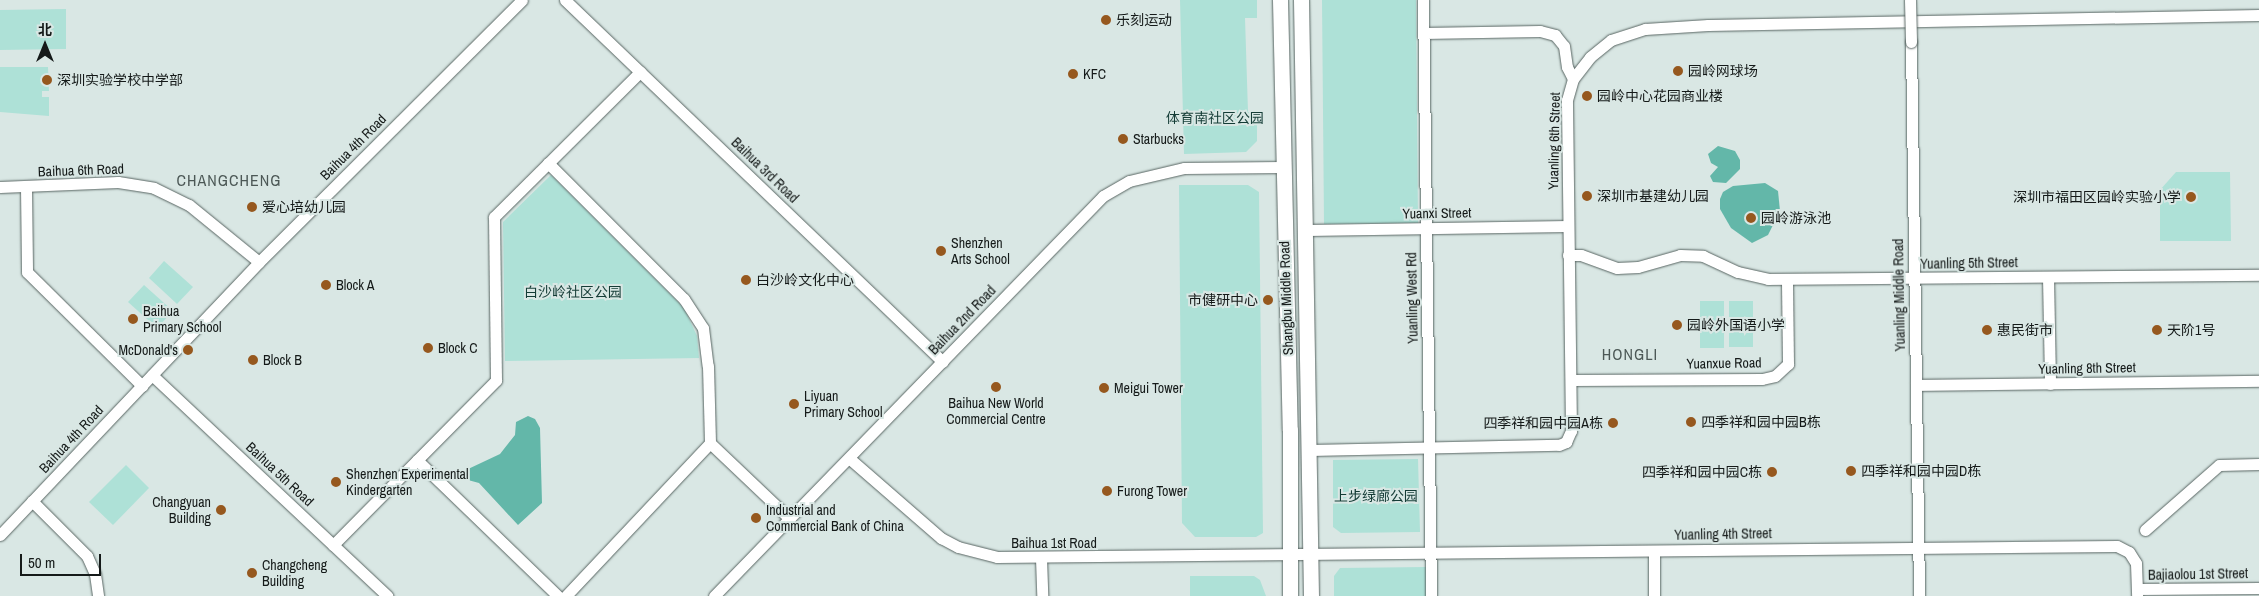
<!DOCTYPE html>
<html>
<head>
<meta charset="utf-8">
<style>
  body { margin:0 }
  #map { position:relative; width:2259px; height:596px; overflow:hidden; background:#d9e7e4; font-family:"Archivo Narrow","Noto Sans SC",sans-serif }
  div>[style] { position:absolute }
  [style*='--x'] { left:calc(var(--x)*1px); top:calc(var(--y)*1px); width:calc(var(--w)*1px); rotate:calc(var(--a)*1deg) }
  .green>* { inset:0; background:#aee1d7 }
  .water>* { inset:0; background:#63b7a9 }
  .roads { filter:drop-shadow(0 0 1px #586562) drop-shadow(0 0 1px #586562) }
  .minor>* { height:11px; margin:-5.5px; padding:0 5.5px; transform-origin:5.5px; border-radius:5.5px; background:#fff }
  .major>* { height:15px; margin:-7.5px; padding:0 7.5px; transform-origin:7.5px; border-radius:7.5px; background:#fff }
  .bridges { filter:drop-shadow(0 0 1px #586562) drop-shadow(0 0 1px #586562) }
  .minor-bridge>* { height:11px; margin:-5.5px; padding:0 5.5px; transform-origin:5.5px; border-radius:5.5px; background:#fff }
  .dots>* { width:14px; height:14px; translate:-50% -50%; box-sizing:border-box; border:2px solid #d9e7e4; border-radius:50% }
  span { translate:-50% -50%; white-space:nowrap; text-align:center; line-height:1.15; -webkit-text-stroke:4px #d9e7e4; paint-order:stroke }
  .poi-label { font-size:14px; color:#151a19 }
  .left { translate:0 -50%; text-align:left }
  .right { translate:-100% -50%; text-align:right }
  .park-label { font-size:14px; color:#143c36 }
  .street-label { font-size:14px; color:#151a19 }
  .quarter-label { font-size:16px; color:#4c5856; letter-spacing:1px }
  .north { position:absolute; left:20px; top:20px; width:50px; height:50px; -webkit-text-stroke:4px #d9e7e4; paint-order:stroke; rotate:0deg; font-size:14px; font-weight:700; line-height:20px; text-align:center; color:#151a19 }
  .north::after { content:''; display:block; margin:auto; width:18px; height:22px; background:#151a19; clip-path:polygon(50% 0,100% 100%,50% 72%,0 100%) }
  .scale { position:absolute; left:20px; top:554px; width:81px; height:22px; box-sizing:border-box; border:2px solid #151a19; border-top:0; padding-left:6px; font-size:15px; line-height:18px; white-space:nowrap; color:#151a19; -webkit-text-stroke:4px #d9e7e4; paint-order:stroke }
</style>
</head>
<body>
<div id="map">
  <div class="green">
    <i style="clip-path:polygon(1180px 0,1257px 0,1257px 18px,1245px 18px,1248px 112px,1257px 112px,1257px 141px,1246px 152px,1184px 154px)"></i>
    <i style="clip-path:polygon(1322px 0,1416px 0,1418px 223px,1324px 224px)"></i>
    <i style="clip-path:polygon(66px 9px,66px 49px,0 50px,0 10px)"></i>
    <i style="clip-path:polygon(0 67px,48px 67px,49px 91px,42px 91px,42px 97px,49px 97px,49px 116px,0 112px)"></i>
    <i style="clip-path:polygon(2176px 172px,2230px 172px,2231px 241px,2160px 241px,2160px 190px)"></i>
    <i style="clip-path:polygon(551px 175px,684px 308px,697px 336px,699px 358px,505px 361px,503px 222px)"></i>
    <i style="clip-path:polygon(1179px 185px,1248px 185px,1259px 192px,1263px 533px,1256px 537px,1195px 537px,1182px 523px)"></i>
    <i style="clip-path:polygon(164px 261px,193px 287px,177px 304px,149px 278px)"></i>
    <i style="clip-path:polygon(144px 285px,173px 311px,157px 328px,128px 302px)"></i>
    <i style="clip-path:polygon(1700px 301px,1724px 301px,1724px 348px,1700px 348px)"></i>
    <i style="clip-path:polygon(1729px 301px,1753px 301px,1753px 347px,1729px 347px)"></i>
    <i style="clip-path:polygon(1418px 459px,1420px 532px,1341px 533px,1333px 527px,1333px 460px)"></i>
    <i style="clip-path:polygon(126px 465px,149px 488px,113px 525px,89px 502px)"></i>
    <i style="clip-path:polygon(1426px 567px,1426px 596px,1334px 596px,1334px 576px,1340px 568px)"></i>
    <i style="clip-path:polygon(1190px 576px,1254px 576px,1260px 580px,1266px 596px,1190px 596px)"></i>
  </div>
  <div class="water">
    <i style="clip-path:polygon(1718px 146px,1735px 151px,1740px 160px,1740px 169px,1726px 183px,1713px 182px,1710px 176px,1718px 167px,1711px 163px,1708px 154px)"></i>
    <i style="clip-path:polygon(1765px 183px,1778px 191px,1780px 211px,1768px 235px,1752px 243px,1731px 228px,1720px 209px,1720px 199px,1723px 192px,1733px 186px)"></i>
    <i style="clip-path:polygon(528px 416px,535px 419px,540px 428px,542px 503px,518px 525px,479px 483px,468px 480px,466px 470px,500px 454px,515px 435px,516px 422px)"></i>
  </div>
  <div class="roads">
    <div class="minor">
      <i style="--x:565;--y:0;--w:523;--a:43.76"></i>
      <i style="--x:1423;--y:0;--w:596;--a:89.23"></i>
      <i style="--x:1423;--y:33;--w:117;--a:-1"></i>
      <i style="--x:1540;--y:31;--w:16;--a:15"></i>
      <i style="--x:1555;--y:35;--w:14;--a:51"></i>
      <i style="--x:1564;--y:46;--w:21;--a:82"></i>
      <i style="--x:1567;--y:67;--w:13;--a:63"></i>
      <i style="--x:1911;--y:42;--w:554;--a:89.17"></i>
      <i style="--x:548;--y:163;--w:192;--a:45"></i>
      <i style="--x:684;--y:299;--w:35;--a:57"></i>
      <i style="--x:703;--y:328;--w:38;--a:83"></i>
      <i style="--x:708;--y:366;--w:77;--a:88.5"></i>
      <i style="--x:710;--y:443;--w:210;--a:133.3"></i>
      <i style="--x:0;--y:187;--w:118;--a:-2.4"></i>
      <i style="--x:118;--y:182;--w:36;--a:9"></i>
      <i style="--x:154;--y:188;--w:39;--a:26"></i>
      <i style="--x:189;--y:205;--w:90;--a:39.2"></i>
      <i style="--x:26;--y:187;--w:85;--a:89.3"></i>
      <i style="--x:27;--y:272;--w:162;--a:44.7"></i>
      <i style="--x:1307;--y:230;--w:261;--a:-0.9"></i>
      <i style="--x:1568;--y:255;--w:13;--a:0"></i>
      <i style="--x:1581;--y:255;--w:38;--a:20"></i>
      <i style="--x:1617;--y:268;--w:21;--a:-3"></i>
      <i style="--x:1638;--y:267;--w:44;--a:-15.9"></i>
      <i style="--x:1680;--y:255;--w:23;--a:2"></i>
      <i style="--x:1703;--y:256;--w:38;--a:25"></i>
      <i style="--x:1738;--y:272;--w:31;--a:13"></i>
      <i style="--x:1768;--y:279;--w:491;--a:-0.5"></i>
      <i style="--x:2048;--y:277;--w:107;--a:88.9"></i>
      <i style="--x:152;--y:375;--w:323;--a:43.2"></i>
      <i style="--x:1571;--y:380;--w:191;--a:-0.3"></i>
      <i style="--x:1762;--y:379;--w:13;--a:-13"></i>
      <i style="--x:1775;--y:376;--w:18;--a:-43"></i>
      <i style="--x:1788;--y:364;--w:85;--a:-90.7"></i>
      <i style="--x:1916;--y:385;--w:343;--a:-0.7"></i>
      <i style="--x:710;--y:443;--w:110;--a:43.5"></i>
      <i style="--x:1310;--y:450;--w:249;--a:-1.2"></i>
      <i style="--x:1559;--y:445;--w:8;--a:-23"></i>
      <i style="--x:1566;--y:442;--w:12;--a:-66"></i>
      <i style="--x:1571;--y:431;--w:331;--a:-90.7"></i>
      <i style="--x:1567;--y:100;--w:22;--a:-74"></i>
      <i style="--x:1573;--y:79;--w:28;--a:-52"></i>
      <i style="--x:1590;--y:57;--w:27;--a:-39"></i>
      <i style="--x:1611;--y:40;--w:36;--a:-18"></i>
      <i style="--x:1645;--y:29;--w:63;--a:-3.6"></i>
      <i style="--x:1708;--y:25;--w:551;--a:-1.04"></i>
      <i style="--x:850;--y:459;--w:121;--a:41"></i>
      <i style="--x:941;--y:538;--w:19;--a:28"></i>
      <i style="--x:958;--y:547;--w:40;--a:14.4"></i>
      <i style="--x:997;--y:557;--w:1120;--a:-0.56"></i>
      <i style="--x:2117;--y:546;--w:13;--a:27"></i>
      <i style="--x:2129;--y:552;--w:13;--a:58"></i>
      <i style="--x:2136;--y:563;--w:33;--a:88"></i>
      <i style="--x:417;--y:460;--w:196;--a:44"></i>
      <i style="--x:32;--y:501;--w:78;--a:45"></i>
      <i style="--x:87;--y:556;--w:20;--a:66"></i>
      <i style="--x:95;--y:574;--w:22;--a:82"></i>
      <i style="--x:2145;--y:530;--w:98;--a:-41.3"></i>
      <i style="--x:2219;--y:465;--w:40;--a:-1.4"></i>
      <i style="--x:0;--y:535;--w:376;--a:-46.5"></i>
      <i style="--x:259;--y:262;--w:371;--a:-44.9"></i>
      <i style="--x:333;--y:545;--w:232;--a:-45.3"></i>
      <i style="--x:496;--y:380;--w:163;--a:-90.7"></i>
      <i style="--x:494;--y:217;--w:206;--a:-44.8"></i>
      <i style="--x:1041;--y:558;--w:38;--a:88"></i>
      <i style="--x:2137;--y:589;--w:122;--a:-0.5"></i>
      <i style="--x:714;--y:596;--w:558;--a:-45.8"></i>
      <i style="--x:1103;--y:196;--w:30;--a:-30"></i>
      <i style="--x:1129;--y:181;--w:57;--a:-13.3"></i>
      <i style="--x:1184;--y:168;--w:98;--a:-0.6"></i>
      <i style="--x:1654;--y:596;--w:45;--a:-90"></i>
    </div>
    <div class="major">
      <i style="--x:1280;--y:0;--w:430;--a:88.7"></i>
      <i style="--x:1290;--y:430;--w:166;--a:90"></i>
      <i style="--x:1301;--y:0;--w:596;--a:89.04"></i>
    </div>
  </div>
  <div class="bridges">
    <div class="minor-bridge">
      <i style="--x:1910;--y:0;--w:42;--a:88.6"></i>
    </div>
  </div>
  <div class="dots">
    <i style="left:1106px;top:20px;background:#96581e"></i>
    <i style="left:1678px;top:71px;background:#96581e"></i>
    <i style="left:1073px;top:74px;background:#96581e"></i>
    <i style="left:47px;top:80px;background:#96581e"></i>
    <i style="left:1587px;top:96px;background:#96581e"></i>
    <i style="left:1123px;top:139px;background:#96581e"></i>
    <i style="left:1587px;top:196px;background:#96581e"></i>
    <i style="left:2191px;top:197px;background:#96581e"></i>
    <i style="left:252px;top:207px;background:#96581e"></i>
    <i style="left:1751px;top:218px;background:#96581e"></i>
    <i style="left:941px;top:251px;background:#96581e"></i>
    <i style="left:746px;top:280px;background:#96581e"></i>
    <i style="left:326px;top:285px;background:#96581e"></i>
    <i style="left:1268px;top:300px;background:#96581e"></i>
    <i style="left:133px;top:319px;background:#96581e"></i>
    <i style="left:1677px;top:325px;background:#96581e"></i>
    <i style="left:1987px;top:330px;background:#96581e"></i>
    <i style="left:2157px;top:330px;background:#96581e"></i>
    <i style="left:428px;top:348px;background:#96581e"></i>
    <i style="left:188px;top:350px;background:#96581e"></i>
    <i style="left:253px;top:360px;background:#96581e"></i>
    <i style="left:996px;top:387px;background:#96581e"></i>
    <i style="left:1104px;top:388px;background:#96581e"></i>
    <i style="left:794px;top:404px;background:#96581e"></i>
    <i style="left:1691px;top:422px;background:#96581e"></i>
    <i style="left:1613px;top:423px;background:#96581e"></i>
    <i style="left:1851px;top:471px;background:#96581e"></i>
    <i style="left:1772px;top:472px;background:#96581e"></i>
    <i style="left:336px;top:482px;background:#96581e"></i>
    <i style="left:1107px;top:491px;background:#96581e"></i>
    <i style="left:221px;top:510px;background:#96581e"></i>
    <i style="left:756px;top:518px;background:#96581e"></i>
    <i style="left:252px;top:573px;background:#96581e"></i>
  </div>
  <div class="poi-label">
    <span class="left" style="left:1116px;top:20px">乐刻运动</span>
    <span class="left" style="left:1688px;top:71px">园岭网球场</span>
    <span class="left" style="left:1083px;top:74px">KFC</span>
    <span class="left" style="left:57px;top:80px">深圳实验学校中学部</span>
    <span class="left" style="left:1597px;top:96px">园岭中心花园商业楼</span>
    <span class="left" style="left:1133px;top:139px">Starbucks</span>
    <span class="left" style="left:1597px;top:196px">深圳市基建幼儿园</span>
    <span class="right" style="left:2181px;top:197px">深圳市福田区园岭实验小学</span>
    <span class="left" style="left:262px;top:207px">爱心培幼儿园</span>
    <span class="left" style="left:1761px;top:218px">园岭游泳池</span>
    <span class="left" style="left:951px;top:251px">Shenzhen<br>Arts School</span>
    <span class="left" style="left:756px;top:280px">白沙岭文化中心</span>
    <span class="left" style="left:336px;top:285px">Block A</span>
    <span class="right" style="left:1258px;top:300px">市健研中心</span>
    <span class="left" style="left:143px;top:319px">Baihua<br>Primary School</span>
    <span class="left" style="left:1687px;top:325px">园岭外国语小学</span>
    <span class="left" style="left:1997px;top:330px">惠民街市</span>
    <span class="left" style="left:2167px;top:330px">天阶1号</span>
    <span class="left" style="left:438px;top:348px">Block C</span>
    <span class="right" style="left:178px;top:350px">McDonald's</span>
    <span class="left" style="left:263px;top:360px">Block B</span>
    <span class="left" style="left:1114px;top:388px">Meigui Tower</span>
    <span class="left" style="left:804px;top:404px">Liyuan<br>Primary School</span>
    <span style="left:996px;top:411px">Baihua New World<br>Commercial Centre</span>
    <span class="left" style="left:1701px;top:422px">四季祥和园中园B栋</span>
    <span class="right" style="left:1603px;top:423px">四季祥和园中园A栋</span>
    <span class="left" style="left:1861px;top:471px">四季祥和园中园D栋</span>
    <span class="right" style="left:1762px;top:472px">四季祥和园中园C栋</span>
    <span class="left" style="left:346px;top:482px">Shenzhen Experimental<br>Kindergarten</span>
    <span class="left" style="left:1117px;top:491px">Furong Tower</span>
    <span class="right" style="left:211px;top:510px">Changyuan<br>Building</span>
    <span class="left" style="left:766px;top:518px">Industrial and<br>Commercial Bank of China</span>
    <span class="left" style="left:262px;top:573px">Changcheng<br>Building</span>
  </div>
  <div class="park-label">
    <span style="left:1215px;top:118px">体育南社区公园</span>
    <span style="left:573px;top:292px">白沙岭社区公园</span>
    <span style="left:1376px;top:496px">上步绿廊公园</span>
  </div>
  <div class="street-label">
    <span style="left:1554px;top:141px;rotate:-89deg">Yuanling 6th Street</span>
    <span style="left:353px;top:147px;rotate:-45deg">Baihua 4th Road</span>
    <span style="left:81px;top:170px;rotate:-2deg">Baihua 6th Road</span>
    <span style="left:765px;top:170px;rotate:44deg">Baihua 3rd Road</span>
    <span style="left:1437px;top:213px;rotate:-1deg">Yuanxi Street</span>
    <span style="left:1969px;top:263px;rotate:-1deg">Yuanling 5th Street</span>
    <span style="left:1899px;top:295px;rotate:-91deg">Yuanling Middle Road</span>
    <span style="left:1286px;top:298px;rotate:-92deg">Shangbu Middle Road</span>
    <span style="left:1412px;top:298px;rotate:-91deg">Yuanling West Rd</span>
    <span style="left:962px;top:320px;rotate:-46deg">Baihua 2nd Road</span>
    <span style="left:1724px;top:363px;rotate:-1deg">Yuanxue Road</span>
    <span style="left:2087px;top:368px;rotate:-1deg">Yuanling 8th Street</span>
    <span style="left:71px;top:439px;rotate:-47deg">Baihua 4th Road</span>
    <span style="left:280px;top:474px;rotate:43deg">Baihua 5th Road</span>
    <span style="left:1723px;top:534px;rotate:-1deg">Yuanling 4th Street</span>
    <span style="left:1054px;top:543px">Baihua 1st Road</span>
    <span style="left:2198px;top:574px;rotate:-1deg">Bajiaolou 1st Street</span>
  </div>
  <div class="quarter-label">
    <span style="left:229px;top:180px">CHANGCHENG</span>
    <span style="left:1630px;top:354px">HONGLI</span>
  </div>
  <div class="north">北</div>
  <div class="scale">50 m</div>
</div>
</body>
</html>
